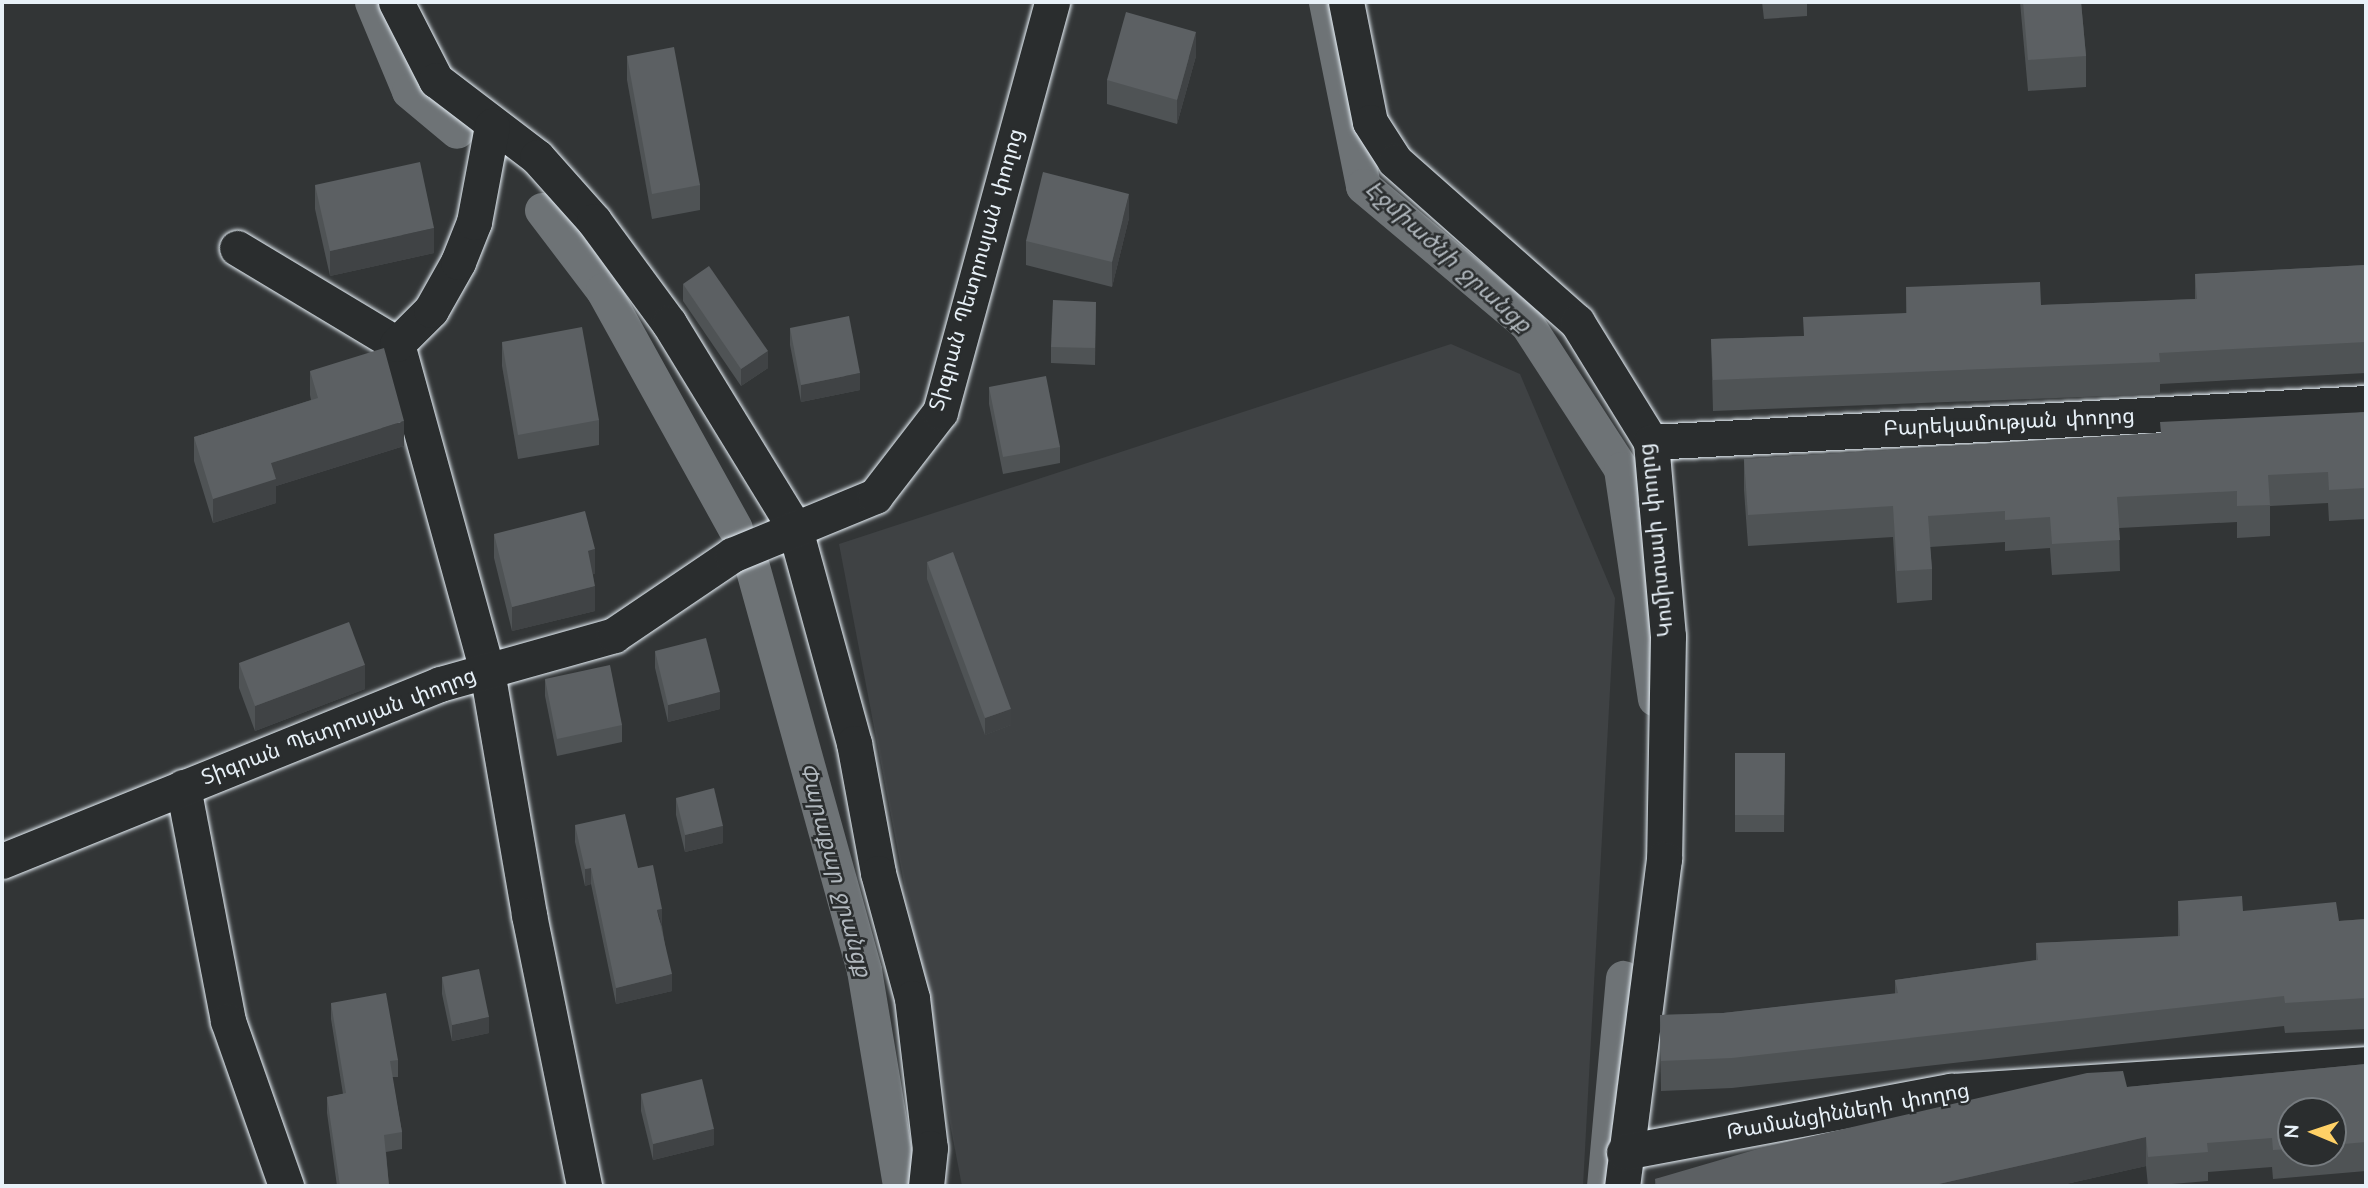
<!DOCTYPE html>
<html>
<head>
<meta charset="utf-8">
<style>
  body { margin:0 }
  #map { position:relative; width:2368px; height:1188px; overflow:hidden; background:#323536; font-family:"Architects Daughter","Noto Sans Armenian",sans-serif }
  div>[style] { position:absolute }
  [style*='--x'] { left:calc(var(--x)*1px); top:calc(var(--y)*1px); width:calc(var(--w)*1px); rotate:calc(var(--a)*1deg) }
  .built>* { inset:0; background:#3f4244 }
  .canal>* { height:35px; margin:-17.5px; padding:0 17.5px; transform-origin:17.5px; border-radius:17.5px; background:#6e7376 }
  .roads { filter:drop-shadow(0 0 2px #e8f1f8) drop-shadow(0 0 2px #e8f1f8) }
  .street>* { height:35px; margin:-17.5px; padding:0 17.5px; transform-origin:17.5px; border-radius:17.5px; background:#2a2d2e }
  .wall>* { inset:0; background:#4f5355 }
  .shaded-wall>* { inset:0; background:#404345 }
  .building>* { inset:0; background:#5c6063 }
  span { translate:-50% -50%; white-space:nowrap; text-align:center; line-height:1.15; -webkit-text-stroke:5px #2a2d2e; paint-order:stroke }
  .street-label { font-size:21px; color:#e8f1f8 }
  .water-label { font-size:23px; color:#b1b8be; font-style:italic }
  .frame { position:absolute; inset:0; border:4px solid #e8f1f8; pointer-events:none }
  .north { position:absolute; left:2277px; top:1097px; width:70px; height:70px; box-sizing:border-box; background:#2a2d2e; border:2px solid #767b7f; border-radius:50%; rotate:272deg; font-size:19px; font-weight:700; line-height:28px; text-align:center; color:#e8f1f8 }
  .north::after { content:''; display:block; margin:auto; width:24px; height:32px; background:#ffd166; clip-path:polygon(50% 0,100% 100%,50% 72%,0 100%) }
</style>
</head>
<body>
<div id="map">
  <div class="built">
    <i style="clip-path:polygon(1451px 344px,1520px 374px,1615px 598px,1583px 1186px,962px 1186px,839px 544px)"></i>
  </div>
  <div class="canal">
    <i style="--x:372;--y:2;--w:96;--a:67.4"></i>
    <i style="--x:409;--y:91;--w:62;--a:39.8"></i>
    <i style="--x:1326;--y:2;--w:188;--a:78.6"></i>
    <i style="--x:1363;--y:186;--w:214;--a:40.1"></i>
    <i style="--x:1527;--y:324;--w:173;--a:57"></i>
    <i style="--x:1621;--y:469;--w:232;--a:81.6"></i>
    <i style="--x:542;--y:210;--w:101;--a:52.7"></i>
    <i style="--x:603;--y:290;--w:272;--a:61"></i>
    <i style="--x:750;--y:559;--w:427;--a:74.5"></i>
    <i style="--x:864;--y:970;--w:219;--a:80.5"></i>
    <i style="--x:1604;--y:1186;--w:209;--a:-84.8"></i>
  </div>
  <div class="roads">
    <div class="street">
      <i style="--x:396;--y:2;--w:88;--a:62.9"></i>
      <i style="--x:436;--y:80;--w:127;--a:37.3"></i>
      <i style="--x:537;--y:157;--w:86;--a:48.3"></i>
      <i style="--x:594;--y:221;--w:127;--a:53.7"></i>
      <i style="--x:669;--y:323;--w:241;--a:58.5"></i>
      <i style="--x:795;--y:529;--w:222;--a:74.6"></i>
      <i style="--x:854;--y:743;--w:132;--a:79.5"></i>
      <i style="--x:878;--y:873;--w:130;--a:74.8"></i>
      <i style="--x:912;--y:998;--w:151;--a:83.2"></i>
      <i style="--x:930;--y:1148;--w:38;--a:96"></i>
      <i style="--x:1346;--y:2;--w:122;--a:78.7"></i>
      <i style="--x:1370;--y:122;--w:46;--a:57.3"></i>
      <i style="--x:1395;--y:161;--w:243;--a:41.5"></i>
      <i style="--x:1577;--y:322;--w:141;--a:58.3"></i>
      <i style="--x:1651;--y:442;--w:195;--a:85"></i>
      <i style="--x:1668;--y:636;--w:223;--a:91"></i>
      <i style="--x:1664;--y:859;--w:330;--a:97.3"></i>
      <i style="--x:237;--y:248;--w:187;--a:31"></i>
      <i style="--x:397;--y:344;--w:339;--a:74.6"></i>
      <i style="--x:487;--y:671;--w:248;--a:80.2"></i>
      <i style="--x:529;--y:915;--w:277;--a:78.5"></i>
      <i style="--x:397;--y:344;--w:48;--a:-45"></i>
      <i style="--x:431;--y:310;--w:55;--a:-60.6"></i>
      <i style="--x:458;--y:262;--w:43;--a:-68.2"></i>
      <i style="--x:474;--y:222;--w:98;--a:-79.4"></i>
      <i style="--x:1651;--y:442;--w:716;--a:-3.12"></i>
      <i style="--x:183;--y:787;--w:238;--a:79.1"></i>
      <i style="--x:228;--y:1021;--w:175;--a:70.6"></i>
      <i style="--x:2;--y:861;--w:472;--a:-22"></i>
      <i style="--x:440;--y:684;--w:181;--a:-15.7"></i>
      <i style="--x:614;--y:635;--w:143;--a:-34.1"></i>
      <i style="--x:732;--y:555;--w:155;--a:-22.4"></i>
      <i style="--x:875;--y:496;--w:106;--a:-52.3"></i>
      <i style="--x:940;--y:412;--w:425;--a:-74.7"></i>
      <i style="--x:1624;--y:1152;--w:333;--a:-10.6"></i>
      <i style="--x:1951;--y:1091;--w:416;--a:-3.7"></i>
    </div>
  </div>
  <div class="wall">
    <i style="clip-path:polygon(1762px 2px,1807px 2px,1807px 16px,1764px 19px)"></i>
    <i style="clip-path:polygon(2020px 2px,2081px 2px,2086px 56px,2086px 87px,2028px 91px)"></i>
    <i style="clip-path:polygon(627px 56px,700px 185px,700px 210px,652px 219px,627px 80px)"></i>
    <i style="clip-path:polygon(1196px 56px,1177px 124px,1107px 104px,1107px 80px)"></i>
    <i style="clip-path:polygon(315px 185px,434px 253px,330px 276px,315px 209px)"></i>
    <i style="clip-path:polygon(1129px 218px,1112px 287px,1026px 265px,1026px 241px)"></i>
    <i style="clip-path:polygon(2366px 265px,2366px 373px,2160px 384px,2160px 394px,1713px 411px,1711px 339px,1803px 336px,1906px 313px,1906px 287px,2041px 305px,2195px 299px,2195px 274px)"></i>
    <i style="clip-path:polygon(683px 284px,768px 368px,741px 386px,683px 301px)"></i>
    <i style="clip-path:polygon(1096px 302px,1095px 365px,1051px 363px,1051px 347px)"></i>
    <i style="clip-path:polygon(790px 328px,860px 390px,801px 402px,790px 345px)"></i>
    <i style="clip-path:polygon(502px 342px,599px 420px,599px 445px,518px 459px,502px 366px)"></i>
    <i style="clip-path:polygon(310px 371px,404px 446px,276px 486px,276px 503px,213px 523px,194px 461px,194px 437px,311px 400px,310px 395px)"></i>
    <i style="clip-path:polygon(989px 387px,1060px 447px,1060px 463px,1003px 474px,989px 404px)"></i>
    <i style="clip-path:polygon(2366px 412px,2366px 519px,2329px 521px,2328px 503px,2270px 506px,2270px 536px,2237px 538px,2237px 522px,2119px 528px,2120px 571px,2052px 575px,2050px 548px,2005px 551px,2005px 542px,1930px 547px,1932px 569px,1932px 600px,1897px 603px,1893px 537px,1748px 546px,1744px 490px,1744px 459px,2160px 433px)"></i>
    <i style="clip-path:polygon(494px 534px,595px 574px,593px 574px,595px 611px,512px 631px,494px 558px)"></i>
    <i style="clip-path:polygon(927px 562px,1011px 725px,985px 735px,927px 579px)"></i>
    <i style="clip-path:polygon(655px 651px,720px 709px,668px 722px,655px 668px)"></i>
    <i style="clip-path:polygon(239px 663px,365px 689px,255px 731px,239px 688px)"></i>
    <i style="clip-path:polygon(545px 679px,622px 725px,622px 742px,557px 756px,545px 696px)"></i>
    <i style="clip-path:polygon(1735px 753px,1785px 753px,1784px 832px,1735px 832px)"></i>
    <i style="clip-path:polygon(676px 798px,723px 843px,685px 852px,676px 815px)"></i>
    <i style="clip-path:polygon(575px 825px,638px 868px,662px 926px,672px 991px,616px 1004px,591px 884px,585px 886px,575px 842px)"></i>
    <i style="clip-path:polygon(2178px 901px,2243px 911px,2339px 921px,2366px 919px,2366px 1029px,2285px 1033px,2284px 1026px,1732px 1088px,1661px 1091px,1660px 1015px,1723px 1013px,1895px 994px,1895px 980px,2036px 960px,2036px 943px,2178px 937px)"></i>
    <i style="clip-path:polygon(442px 977px,489px 1033px,452px 1041px,442px 994px)"></i>
    <i style="clip-path:polygon(331px 1003px,398px 1060px,398px 1077px,392px 1077px,402px 1132px,402px 1149px,386px 1152px,389px 1186px,337px 1186px,327px 1113px,327px 1097px,343px 1094px,331px 1019px)"></i>
    <i style="clip-path:polygon(evenodd,2366px 1064px,2366px 1171px,2273px 1179px,2272px 1167px,2208px 1172px,2208px 1181px,2148px 1186px,2146px 1166px,2057px 1186px,1655px 1186px,1655px 1179px,2127px 1087px,2366px 1064px,2291px 1111px,2333px 1111px,2333px 1153px,2291px 1153px,2291px 1111px)"></i>
    <i style="clip-path:polygon(641px 1094px,714px 1145px,653px 1160px,641px 1111px)"></i>
  </div>
  <div class="shaded-wall">
    <i style="clip-path:polygon(1196px 32px,1196px 56px,1177px 124px,1177px 100px)"></i>
    <i style="clip-path:polygon(1129px 194px,1129px 218px,1112px 287px,1112px 262px)"></i>
    <i style="clip-path:polygon(434px 228px,434px 253px,330px 276px,330px 251px)"></i>
    <i style="clip-path:polygon(768px 351px,768px 368px,741px 386px,741px 369px)"></i>
    <i style="clip-path:polygon(860px 373px,860px 390px,801px 402px,801px 385px)"></i>
    <i style="clip-path:polygon(404px 421px,404px 446px,276px 486px,276px 503px,213px 523px,213px 499px,271px 463px)"></i>
    <i style="clip-path:polygon(595px 549px,595px 574px,588px 575px,588px 551px)"></i>
    <i style="clip-path:polygon(595px 586px,595px 611px,512px 631px,512px 607px)"></i>
    <i style="clip-path:polygon(365px 665px,365px 689px,255px 731px,255px 706px)"></i>
    <i style="clip-path:polygon(720px 692px,720px 709px,668px 722px,668px 705px)"></i>
    <i style="clip-path:polygon(1011px 709px,1011px 725px,985px 735px,985px 718px)"></i>
    <i style="clip-path:polygon(723px 826px,723px 843px,685px 852px,685px 835px)"></i>
    <i style="clip-path:polygon(591px 868px,591px 884px,585px 886px,585px 869px)"></i>
    <i style="clip-path:polygon(662px 909px,662px 926px,657px 910px)"></i>
    <i style="clip-path:polygon(672px 974px,672px 991px,616px 1004px,616px 988px)"></i>
    <i style="clip-path:polygon(489px 1017px,489px 1033px,452px 1041px,452px 1025px)"></i>
    <i style="clip-path:polygon(714px 1129px,714px 1145px,653px 1160px,653px 1144px)"></i>
    <i style="clip-path:polygon(2146px 1137px,2146px 1166px,2057px 1186px,1930px 1186px)"></i>
  </div>
  <div class="building">
    <i style="clip-path:polygon(2023px 2px,2081px 2px,2086px 56px,2028px 60px)"></i>
    <i style="clip-path:polygon(1126px 12px,1196px 32px,1177px 100px,1107px 80px)"></i>
    <i style="clip-path:polygon(674px 47px,700px 185px,652px 194px,627px 56px)"></i>
    <i style="clip-path:polygon(420px 162px,434px 228px,330px 251px,315px 185px)"></i>
    <i style="clip-path:polygon(1043px 172px,1129px 194px,1112px 262px,1026px 241px)"></i>
    <i style="clip-path:polygon(2366px 265px,2366px 342px,2159px 353px,2160px 362px,1713px 380px,1711px 339px,1804px 336px,1803px 317px,1907px 313px,1906px 287px,2040px 282px,2041px 305px,2197px 299px,2195px 274px)"></i>
    <i style="clip-path:polygon(709px 266px,768px 351px,741px 369px,683px 284px)"></i>
    <i style="clip-path:polygon(1053px 300px,1096px 302px,1095px 348px,1051px 347px)"></i>
    <i style="clip-path:polygon(849px 316px,860px 373px,801px 385px,790px 328px)"></i>
    <i style="clip-path:polygon(582px 327px,599px 420px,518px 435px,502px 342px)"></i>
    <i style="clip-path:polygon(384px 348px,404px 421px,271px 463px,276px 479px,213px 499px,194px 437px,318px 398px,310px 371px)"></i>
    <i style="clip-path:polygon(1046px 376px,1060px 447px,1003px 457px,989px 387px)"></i>
    <i style="clip-path:polygon(2366px 412px,2366px 488px,2329px 490px,2328px 472px,2268px 475px,2270px 505px,2237px 506px,2237px 491px,2117px 497px,2120px 540px,2052px 544px,2050px 517px,2005px 520px,2005px 511px,1928px 516px,1932px 569px,1897px 571px,1893px 506px,1748px 515px,1744px 459px,2161px 433px,2160px 422px)"></i>
    <i style="clip-path:polygon(585px 511px,595px 549px,588px 551px,595px 586px,512px 607px,494px 534px)"></i>
    <i style="clip-path:polygon(953px 552px,1011px 709px,985px 718px,927px 562px)"></i>
    <i style="clip-path:polygon(349px 622px,365px 665px,255px 706px,239px 663px)"></i>
    <i style="clip-path:polygon(706px 638px,720px 692px,668px 705px,655px 651px)"></i>
    <i style="clip-path:polygon(610px 665px,622px 725px,557px 739px,545px 679px)"></i>
    <i style="clip-path:polygon(1735px 753px,1785px 753px,1784px 815px,1735px 815px)"></i>
    <i style="clip-path:polygon(714px 788px,723px 826px,685px 835px,676px 798px)"></i>
    <i style="clip-path:polygon(625px 814px,638px 868px,653px 865px,662px 909px,657px 910px,672px 974px,616px 988px,591px 868px,585px 869px,575px 825px)"></i>
    <i style="clip-path:polygon(2242px 896px,2243px 911px,2336px 902px,2339px 921px,2366px 919px,2366px 998px,2285px 1003px,2284px 996px,1732px 1058px,1661px 1061px,1660px 1015px,1723px 1013px,1898px 993px,1895px 980px,2038px 960px,2036px 943px,2180px 936px,2178px 901px)"></i>
    <i style="clip-path:polygon(479px 969px,489px 1017px,452px 1025px,442px 977px)"></i>
    <i style="clip-path:polygon(386px 993px,398px 1060px,390px 1061px,402px 1132px,384px 1135px,389px 1186px,340px 1186px,327px 1097px,346px 1093px,331px 1003px)"></i>
    <i style="clip-path:polygon(2366px 1064px,2366px 1142px,2333px 1145px,2333px 1111px,2291px 1111px,2291px 1149px,2273px 1150px,2272px 1138px,2207px 1143px,2208px 1152px,2148px 1157px,2146px 1137px,1930px 1186px,1657px 1186px,1655px 1179px,1761px 1148px,2087px 1073px,2123px 1071px,2127px 1087px)"></i>
    <i style="clip-path:polygon(702px 1079px,714px 1129px,653px 1144px,641px 1094px)"></i>
  </div>
  <div class="street-label">
    <span style="left:977px;top:270px;rotate:-74deg">Տիգրան Պետրոսյան փողոց</span>
    <span style="left:2009px;top:423px;rotate:-3deg">Բարեկամության փողոց</span>
    <span style="left:1657px;top:540px;rotate:-96deg">Կոմիտասի փողոց</span>
    <span style="left:339px;top:727px;rotate:-21deg">Տիգրան Պետրոսյան փողոց</span>
    <span style="left:1848px;top:1112px;rotate:-10deg">Թամանցինների փողոց</span>
  </div>
  <div class="water-label">
    <span style="left:1448px;top:257px;rotate:42deg">Էջմիածնի ջրանցք</span>
    <span style="left:835px;top:870px;rotate:75deg">Փարաքար ջրանցք</span>
  </div>
  <div class="frame"></div>
  <div class="north">N</div>
</div>
</body>
</html>
